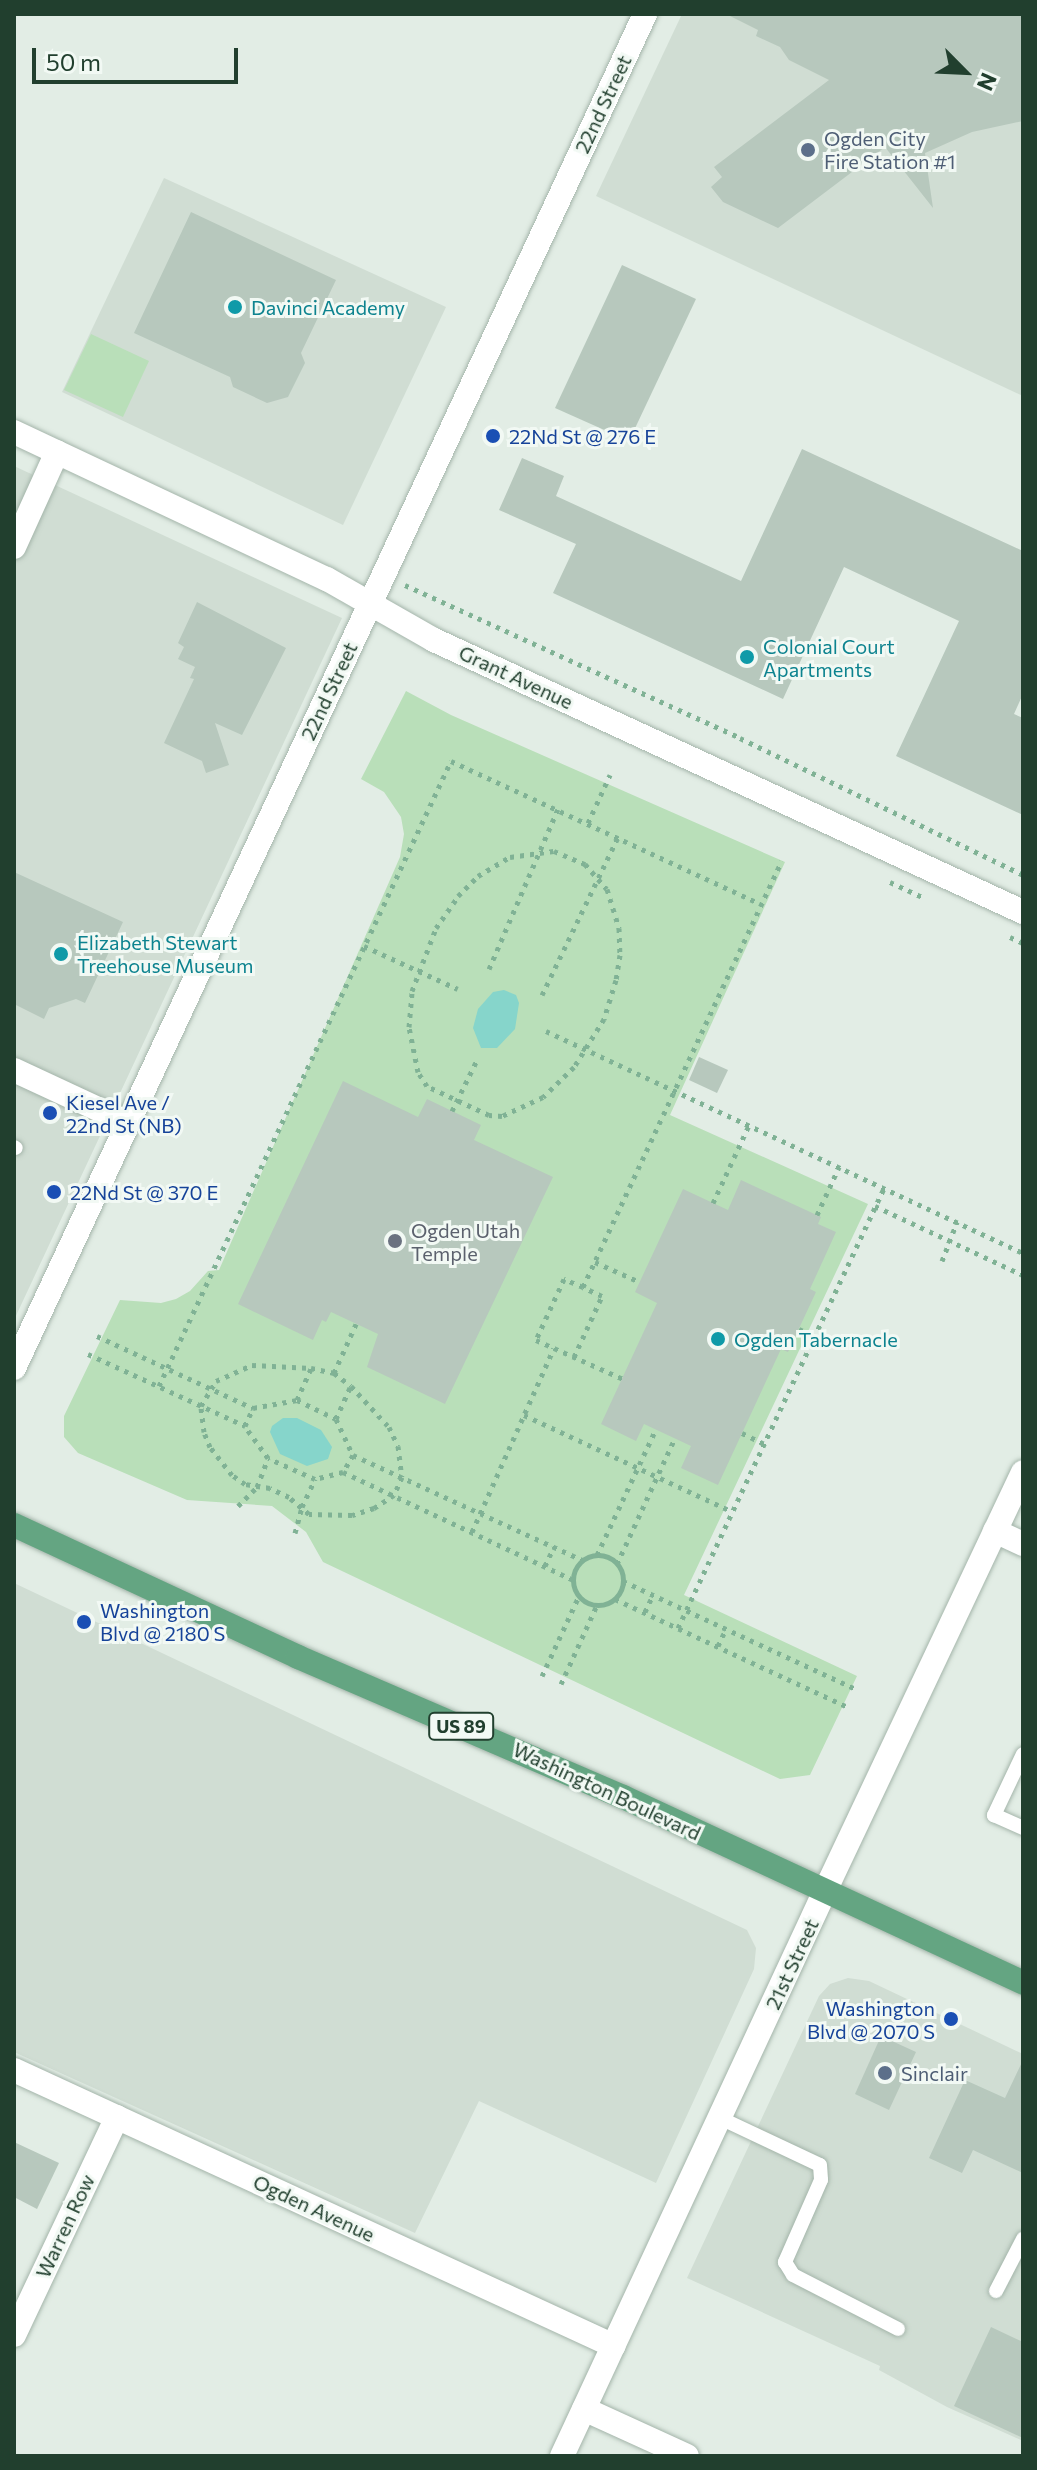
<!DOCTYPE html>
<html>
<head>
<meta charset="utf-8">
<style>
  body { margin:0 }
  #map { position:relative; width:1037px; height:2470px; overflow:hidden; background:#e2ede5; font-family:Commissioner,sans-serif }
  div>[style] { position:absolute }
  [style*='--x'] { left:calc(var(--x)*1px); top:calc(var(--y)*1px); width:calc(var(--w)*1px); rotate:calc(var(--a)*1deg) }
  .built>* { inset:0; background:#d0ddd3 }
  .green>* { inset:0; background:#b9dfb9 }
  .water>* { inset:0; background:#86d5cb }
  .building>* { inset:0; background:#b7c8bd }
  .path>* { height:5px; margin-top:-2.5px; transform-origin:0; background:repeating-linear-gradient(90deg,#80b295 0 4px,transparent 0 10px) }
  .path>.ring { margin:-2.5px; padding:0; box-sizing:content-box; background:none; border:5px solid #80b295; border-radius:50% }
  .roads { filter:drop-shadow(0 0 2px #a4b5aa) drop-shadow(0 0 2px #a4b5aa) }
  .service>* { height:14px; margin:-7px; padding:0 7px; transform-origin:7px; border-radius:7px; background:#fff }
  .minor>* { height:24px; margin:-12px; padding:0 12px; transform-origin:12px; border-radius:12px; background:#fff }
  .tertiary>* { height:24px; margin:-12px; padding:0 12px; transform-origin:12px; border-radius:12px; background:#fff }
  .secondary>* { height:24px; margin:-12px; padding:0 12px; transform-origin:12px; border-radius:12px; background:#fff }
  .primary>* { height:24px; margin:-12px; padding:0 12px; transform-origin:12px; border-radius:12px; background:#64a582 }
  .dots>* { width:22px; height:22px; translate:-50% -50%; box-sizing:border-box; border:4px solid #f2f9f4; border-radius:50% }
  span { translate:-50% -50%; white-space:nowrap; text-align:center; line-height:1.15; -webkit-text-stroke:6px #f2f9f4; paint-order:stroke }
  .shield-label span { padding:2px 6px; background:#f2f9f4; border:2px solid; border-radius:6px; -webkit-text-stroke-width:0 }
  .shield-label { font-size:18px; color:#213f2e; font-weight:700 }
  .street-label { font-size:20px; color:#213f2e }
  .service-label { font-size:20px; color:#4e5e75 }
  .left { translate:0 -50%; text-align:left }
  .culture-label { font-size:20px; color:#0d838f }
  .transit-label { font-size:20px; color:#164399 }
  .right { translate:-100% -50%; text-align:right }
  .worship-label { font-size:20px; color:#5b616d }
  .frame { position:absolute; inset:0; border:16px solid #213f2e; pointer-events:none }
  .north { position:absolute; left:925px; top:32px; width:80px; height:80px; -webkit-text-stroke:6px #f2f9f4; paint-order:stroke; rotate:114deg; font-size:22px; font-weight:700; line-height:32px; text-align:center; color:#213f2e }
  .north::after { content:''; display:block; margin:auto; width:28px; height:36px; background:#213f2e; clip-path:polygon(50% 0,100% 100%,50% 72%,0 100%) }
  .scale { position:absolute; left:32px; top:48px; width:206px; height:36px; box-sizing:border-box; border:4px solid #213f2e; border-top:0; padding-left:10px; font-size:24px; line-height:28px; white-space:nowrap; color:#213f2e; -webkit-text-stroke:6px #f2f9f4; paint-order:stroke }
</style>
</head>
<body>
<div id="map">
  <div class="built">
    <i style="clip-path:polygon(682px 14px,1023px 14px,1023px 396px,596px 196px)"></i>
    <i style="clip-path:polygon(164px 178px,446px 307px,343px 525px,62px 392px)"></i>
    <i style="clip-path:polygon(14px 466px,342px 618px,14px 1320px)"></i>
    <i style="clip-path:polygon(14px 1583px,747px 1930px,756px 1948px,754px 1969px,656px 2183px,479px 2101px,415px 2233px,14px 2052px)"></i>
    <i style="clip-path:polygon(848px 1978px,869px 1981px,1023px 2054px,1023px 2441px,947px 2407px,879px 2370px,880px 2366px,687px 2278px,819px 1996px,830px 1984px)"></i>
  </div>
  <div class="green">
    <i style="clip-path:polygon(91px 334px,149px 361px,123px 417px,64px 390px)"></i>
    <i style="clip-path:polygon(406px 691px,451px 715px,785px 862px,670px 1115px,868px 1204px,684px 1595px,857px 1676px,810px 1775px,780px 1779px,323px 1562px,306px 1532px,272px 1506px,187px 1500px,78px 1453px,64px 1437px,64px 1416px,120px 1300px,161px 1303px,176px 1299px,190px 1291px,208px 1271px,219px 1270px,400px 857px,404px 834px,401px 817px,384px 792px,361px 779px)"></i>
  </div>
  <div class="water">
    <i style="clip-path:polygon(504px 990px,516px 995px,519px 1003px,515px 1029px,497px 1048px,481px 1048px,473px 1028px,478px 1009px,493px 992px)"></i>
    <i style="clip-path:polygon(283px 1418px,297px 1418px,321px 1430px,332px 1447px,328px 1459px,307px 1466px,280px 1454px,270px 1432px,272px 1426px)"></i>
  </div>
  <div class="building">
    <i style="clip-path:polygon(726px 14px,1023px 14px,1023px 121px,972px 132px,925px 153px,933px 208px,885px 147px,778px 228px,723px 202px,711px 187px,722px 177px,714px 167px,829px 80px,789px 60px,780px 47px,756px 36px,758px 30px)"></i>
    <i style="clip-path:polygon(191px 212px,336px 280px,301px 353px,305px 363px,288px 397px,267px 403px,233px 387px,230px 377px,134px 333px)"></i>
    <i style="clip-path:polygon(622px 265px,696px 299px,629px 441px,555px 408px)"></i>
    <i style="clip-path:polygon(802px 449px,1023px 551px,1023px 694px,1014px 714px,1023px 718px,1023px 815px,896px 756px,959px 621px,844px 567px,783px 699px,553px 593px,576px 544px,499px 510px,522px 458px,564px 476px,556px 496px,741px 581px)"></i>
    <i style="clip-path:polygon(197px 602px,286px 648px,242px 735px,215px 723px,229px 765px,206px 773px,202px 761px,164px 743px,194px 679px,190px 678px,195px 667px,178px 659px,184px 647px,178px 643px)"></i>
    <i style="clip-path:polygon(14px 872px,123px 922px,85px 1003px,76px 999px,49px 1008px,44px 1019px,14px 1004px)"></i>
    <i style="clip-path:polygon(699px 1057px,728px 1070px,717px 1093px,689px 1080px)"></i>
    <i style="clip-path:polygon(343px 1081px,418px 1117px,427px 1099px,481px 1125px,474px 1140px,553px 1177px,445px 1404px,367px 1367px,378px 1334px,331px 1312px,326px 1322px,322px 1320px,313px 1340px,238px 1304px)"></i>
    <i style="clip-path:polygon(741px 1180px,821px 1217px,818px 1224px,836px 1232px,810px 1289px,816px 1292px,788px 1352px,781px 1349px,718px 1485px,681px 1468px,691px 1446px,644px 1424px,636px 1441px,601px 1424px,657px 1303px,635px 1292px,683px 1189px,728px 1210px)"></i>
    <i style="clip-path:polygon(881px 2036px,916px 2052px,889px 2110px,855px 2094px)"></i>
    <i style="clip-path:polygon(1023px 2060px,1023px 2173px,973px 2150px,962px 2173px,929px 2158px,965px 2080px,1005px 2098px)"></i>
    <i style="clip-path:polygon(14px 2142px,59px 2163px,37px 2209px,14px 2197px)"></i>
    <i style="clip-path:polygon(991px 2327px,1023px 2342px,1023px 2438px,954px 2406px)"></i>
  </div>
  <div class="path">
    <i style="--x:405;--y:585;--w:368;--a:24.5"></i>
    <i style="--x:740;--y:738;--w:314;--a:25.8"></i>
    <i style="--x:588;--y:823;--w:53;--a:-65.4"></i>
    <i style="--x:554;--y:851;--w:34;--a:23"></i>
    <i style="--x:585;--y:864;--w:33;--a:49"></i>
    <i style="--x:607;--y:889;--w:41;--a:72.9"></i>
    <i style="--x:619;--y:928;--w:27;--a:88"></i>
    <i style="--x:620;--y:955;--w:25;--a:99"></i>
    <i style="--x:616;--y:980;--w:41;--a:107.1"></i>
    <i style="--x:604;--y:1019;--w:57;--a:122"></i>
    <i style="--x:574;--y:1067;--w:43;--a:135.9"></i>
    <i style="--x:543;--y:1097;--w:45;--a:155.1"></i>
    <i style="--x:502;--y:1116;--w:13;--a:-176"></i>
    <i style="--x:489;--y:1115;--w:68;--a:-154.9"></i>
    <i style="--x:427;--y:1086;--w:17;--a:-123"></i>
    <i style="--x:418;--y:1072;--w:46;--a:-101.3"></i>
    <i style="--x:409;--y:1027;--w:36;--a:-85"></i>
    <i style="--x:412;--y:991;--w:67;--a:-69.1"></i>
    <i style="--x:436;--y:928;--w:39;--a:-55"></i>
    <i style="--x:458;--y:896;--w:28;--a:-45"></i>
    <i style="--x:478;--y:876;--w:37;--a:-31"></i>
    <i style="--x:510;--y:857;--w:44;--a:-7.8"></i>
    <i style="--x:890;--y:882;--w:38;--a:25"></i>
    <i style="--x:1010;--y:937;--w:14;--a:25"></i>
    <i style="--x:364;--y:946;--w:103;--a:24.6"></i>
    <i style="--x:489;--y:969;--w:174;--a:-66.7"></i>
    <i style="--x:542;--y:995;--w:175;--a:-64.3"></i>
    <i style="--x:546;--y:1031;--w:526;--a:24.96"></i>
    <i style="--x:452;--y:1111;--w:55;--a:-63.9"></i>
    <i style="--x:713;--y:1203;--w:86;--a:-65.2"></i>
    <i style="--x:875;--y:1206;--w:163;--a:25"></i>
    <i style="--x:817;--y:1215;--w:53;--a:-65.4"></i>
    <i style="--x:942;--y:1261;--w:42;--a:-69"></i>
    <i style="--x:595;--y:1262;--w:49;--a:24"></i>
    <i style="--x:583;--y:1287;--w:21;--a:-157"></i>
    <i style="--x:564;--y:1279;--w:67;--a:114.7"></i>
    <i style="--x:536;--y:1340;--w:95;--a:24.1"></i>
    <i style="--x:799;--y:1329;--w:17;--a:24"></i>
    <i style="--x:97;--y:1336;--w:172;--a:24.8"></i>
    <i style="--x:88;--y:1354;--w:173;--a:24.6"></i>
    <i style="--x:574;--y:1357;--w:67;--a:-65.3"></i>
    <i style="--x:602;--y:1296;--w:21;--a:-155"></i>
    <i style="--x:583;--y:1287;--w:470;--a:-65"></i>
    <i style="--x:252;--y:1365;--w:59;--a:2.9"></i>
    <i style="--x:311;--y:1368;--w:24;--a:12"></i>
    <i style="--x:334;--y:1373;--w:21;--a:37"></i>
    <i style="--x:351;--y:1386;--w:56;--a:47.2"></i>
    <i style="--x:389;--y:1427;--w:21;--a:65"></i>
    <i style="--x:398;--y:1446;--w:31;--a:83"></i>
    <i style="--x:402;--y:1477;--w:20;--a:114"></i>
    <i style="--x:394;--y:1495;--w:24;--a:147"></i>
    <i style="--x:374;--y:1508;--w:23;--a:162"></i>
    <i style="--x:352;--y:1515;--w:43;--a:-178.7"></i>
    <i style="--x:309;--y:1514;--w:26;--a:-140"></i>
    <i style="--x:289;--y:1497;--w:21;--a:-155"></i>
    <i style="--x:270;--y:1488;--w:25;--a:-171"></i>
    <i style="--x:245;--y:1484;--w:16;--a:-145"></i>
    <i style="--x:232;--y:1475;--w:36;--a:-128"></i>
    <i style="--x:210;--y:1447;--w:16;--a:-112"></i>
    <i style="--x:204;--y:1432;--w:26;--a:-97"></i>
    <i style="--x:201;--y:1406;--w:29;--a:-59"></i>
    <i style="--x:216;--y:1381;--w:39;--a:-24"></i>
    <i style="--x:334;--y:1373;--w:54;--a:-65.8"></i>
    <i style="--x:159;--y:1386;--w:690;--a:-64.96"></i>
    <i style="--x:451;--y:761;--w:341;--a:24.8"></i>
    <i style="--x:297;--y:1400;--w:43;--a:26"></i>
    <i style="--x:336;--y:1419;--w:40;--a:65"></i>
    <i style="--x:353;--y:1455;--w:20;--a:120"></i>
    <i style="--x:343;--y:1472;--w:29;--a:166"></i>
    <i style="--x:315;--y:1479;--w:51;--a:-155.9"></i>
    <i style="--x:268;--y:1458;--w:39;--a:-126"></i>
    <i style="--x:245;--y:1426;--w:20;--a:-66"></i>
    <i style="--x:253;--y:1408;--w:45;--a:-10.3"></i>
    <i style="--x:297;--y:1400;--w:35;--a:-66"></i>
    <i style="--x:524;--y:1415;--w:230;--a:24.9"></i>
    <i style="--x:336;--y:1419;--w:36;--a:-66"></i>
    <i style="--x:742;--y:1433;--w:25;--a:26"></i>
    <i style="--x:353;--y:1455;--w:254;--a:24.6"></i>
    <i style="--x:343;--y:1472;--w:255;--a:25.1"></i>
    <i style="--x:238;--y:1506;--w:27;--a:-45"></i>
    <i style="--x:257;--y:1487;--w:31;--a:-69"></i>
    <i style="--x:472;--y:1532;--w:201;--a:-66"></i>
    <i style="--x:295;--y:1533;--w:27;--a:-75"></i>
    <i style="--x:302;--y:1507;--w:31;--a:-65"></i>
    <i style="--x:597;--y:1555;--w:139;--a:-64.9"></i>
    <i class="ring" style="left:573px;top:1555px;width:45px;height:45px"></i>
    <i style="--x:617;--y:1564;--w:139;--a:-65.3"></i>
    <i style="--x:545;--y:1566;--w:21;--a:-65"></i>
    <i style="--x:623;--y:1581;--w:259;--a:24.9"></i>
    <i style="--x:615;--y:1599;--w:259;--a:24.9"></i>
    <i style="--x:645;--y:1612;--w:19;--a:-65"></i>
    <i style="--x:678;--y:1628;--w:486;--a:-64.9"></i>
    <i style="--x:718;--y:1646;--w:19;--a:-65"></i>
    <i style="--x:542;--y:1676;--w:88;--a:-65.2"></i>
    <i style="--x:561;--y:1684;--w:87;--a:-65.5"></i>
  </div>
  <div class="roads">
    <div class="service">
      <i style="--x:14;--y:1147;--w:2;--a:27"></i>
      <i style="--x:1023;--y:1754;--w:68;--a:115.4"></i>
      <i style="--x:994;--y:1815;--w:32;--a:24"></i>
      <i style="--x:720;--y:2118;--w:110;--a:25.2"></i>
      <i style="--x:820;--y:2165;--w:15;--a:86"></i>
      <i style="--x:821;--y:2180;--w:90;--a:113.7"></i>
      <i style="--x:785;--y:2262;--w:15;--a:58"></i>
      <i style="--x:793;--y:2275;--w:118;--a:27.2"></i>
      <i style="--x:996;--y:2291;--w:59;--a:-62.6"></i>
    </div>
    <div class="minor">
      <i style="--x:14;--y:547;--w:104;--a:-65.6"></i>
      <i style="--x:14;--y:1070;--w:126;--a:24.9"></i>
      <i style="--x:995;--y:1531;--w:31;--a:25"></i>
      <i style="--x:14;--y:2070;--w:660;--a:24.7"></i>
      <i style="--x:14;--y:2335;--w:241;--a:-64.7"></i>
      <i style="--x:584;--y:2409;--w:113;--a:24.5"></i>
    </div>
    <div class="tertiary">
      <i style="--x:14;--y:432;--w:346;--a:25.2"></i>
      <i style="--x:327;--y:579;--w:123;--a:29.7"></i>
      <i style="--x:434;--y:640;--w:649;--a:24.79"></i>
      <i style="--x:14;--y:1368;--w:1494;--a:-65.01"></i>
      <i style="--x:562;--y:2456;--w:623;--a:-65.04"></i>
    </div>
    <div class="secondary">
      <i style="--x:825;--y:1891;--w:463;--a:-64.7"></i>
    </div>
    <div class="primary">
      <i style="--x:14;--y:1525;--w:313;--a:24.9"></i>
      <i style="--x:298;--y:1657;--w:354;--a:23.3"></i>
      <i style="--x:623;--y:1797;--w:441;--a:24.9"></i>
    </div>
  </div>
  <div class="dots">
    <i style="left:808px;top:150px;background:#5c6f8a"></i>
    <i style="left:235px;top:307px;background:#0f9aa8"></i>
    <i style="left:493px;top:436px;background:#1a4fb4"></i>
    <i style="left:747px;top:657px;background:#0f9aa8"></i>
    <i style="left:61px;top:954px;background:#0f9aa8"></i>
    <i style="left:50px;top:1113px;background:#1a4fb4"></i>
    <i style="left:54px;top:1192px;background:#1a4fb4"></i>
    <i style="left:395px;top:1241px;background:#6b7280"></i>
    <i style="left:718px;top:1339px;background:#0f9aa8"></i>
    <i style="left:84px;top:1622px;background:#1a4fb4"></i>
    <i style="left:951px;top:2019px;background:#1a4fb4"></i>
    <i style="left:885px;top:2073px;background:#5c6f8a"></i>
  </div>
  <div class="shield-label">
    <span style="left:461px;top:1726px">US 89</span>
  </div>
  <div class="street-label">
    <span style="left:603px;top:104px;rotate:-65deg">22nd Street</span>
    <span style="left:516px;top:677px;rotate:25deg">Grant Avenue</span>
    <span style="left:329px;top:691px;rotate:-65deg">22nd Street</span>
    <span style="left:607px;top:1791px;rotate:25deg">Washington Boulevard</span>
    <span style="left:792px;top:1964px;rotate:-65deg">21st Street</span>
    <span style="left:314px;top:2208px;rotate:25deg">Ogden Avenue</span>
    <span style="left:65px;top:2226px;rotate:-65deg">Warren Row</span>
  </div>
  <div class="service-label">
    <span class="left" style="left:824px;top:150px">Ogden City<br>Fire Station #1</span>
    <span class="left" style="left:901px;top:2073px">Sinclair</span>
  </div>
  <div class="culture-label">
    <span class="left" style="left:251px;top:307px">Davinci Academy</span>
    <span class="left" style="left:763px;top:658px">Colonial Court<br>Apartments</span>
    <span class="left" style="left:77px;top:954px">Elizabeth Stewart<br>Treehouse Museum</span>
    <span class="left" style="left:734px;top:1339px">Ogden Tabernacle</span>
  </div>
  <div class="transit-label">
    <span class="left" style="left:509px;top:436px">22Nd St @ 276 E</span>
    <span class="left" style="left:66px;top:1114px">Kiesel Ave /<br>22nd St (NB)</span>
    <span class="left" style="left:70px;top:1192px">22Nd St @ 370 E</span>
    <span class="left" style="left:100px;top:1622px">Washington<br>Blvd @ 2180 S</span>
    <span class="right" style="left:935px;top:2020px">Washington<br>Blvd @ 2070 S</span>
  </div>
  <div class="worship-label">
    <span class="left" style="left:411px;top:1242px">Ogden Utah<br>Temple</span>
  </div>
  <div class="frame"></div>
  <div class="north">N</div>
  <div class="scale">50 m</div>
</div>
</body>
</html>
